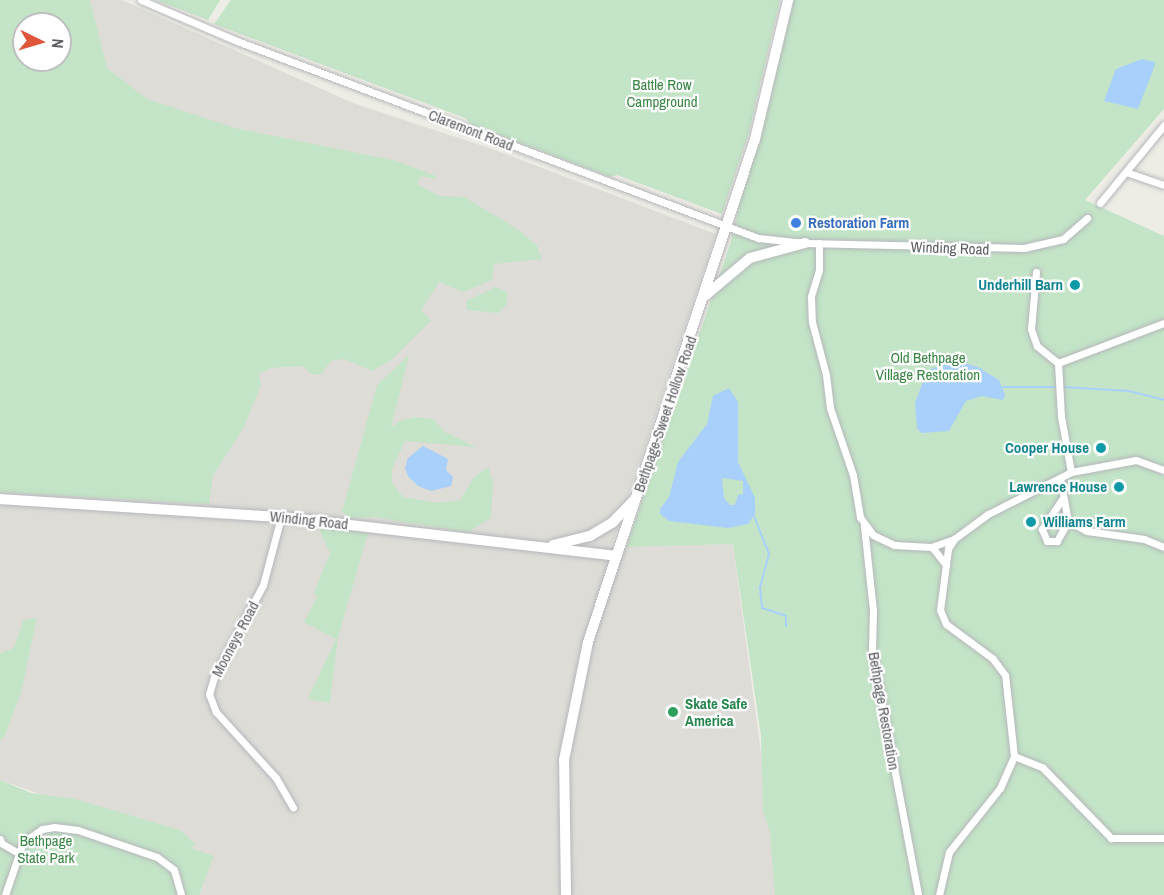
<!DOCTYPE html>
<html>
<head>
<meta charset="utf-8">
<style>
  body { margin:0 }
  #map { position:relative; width:1164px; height:895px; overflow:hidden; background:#eeede5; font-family:"Archivo Narrow",sans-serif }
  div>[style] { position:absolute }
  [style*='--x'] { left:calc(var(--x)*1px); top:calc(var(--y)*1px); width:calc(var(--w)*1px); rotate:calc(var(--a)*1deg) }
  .industrial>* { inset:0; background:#dddcd7 }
  .green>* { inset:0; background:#c3e4c6 }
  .water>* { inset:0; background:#a9d0fa }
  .stream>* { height:2px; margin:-1px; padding:0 1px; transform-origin:1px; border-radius:1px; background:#a9d0fa }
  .roads { filter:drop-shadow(0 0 2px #b5b7bb) drop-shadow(0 0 2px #b5b7bb) }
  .street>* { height:7px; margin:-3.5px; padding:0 3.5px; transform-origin:3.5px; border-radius:3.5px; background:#fff }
  .secondary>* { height:10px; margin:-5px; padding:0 5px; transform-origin:5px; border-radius:5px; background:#fff }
  .dots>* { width:16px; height:16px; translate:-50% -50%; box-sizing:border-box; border:3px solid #fff; border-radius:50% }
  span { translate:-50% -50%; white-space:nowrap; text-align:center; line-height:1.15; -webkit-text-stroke:4.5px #fff; paint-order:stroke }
  .park-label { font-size:15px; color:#3b8545 }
  .street-label { font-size:15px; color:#5d5f64 }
  .shop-label { font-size:15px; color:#366cbe; font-weight:700 }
  .left { translate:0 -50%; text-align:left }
  .culture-label { font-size:15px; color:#0d838f; font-weight:700 }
  .right { translate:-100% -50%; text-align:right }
  .leisure-label { font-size:15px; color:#27864d; font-weight:700 }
  .north { position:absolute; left:12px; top:12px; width:60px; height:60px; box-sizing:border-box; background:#fff; border:2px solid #bebfc1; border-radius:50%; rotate:95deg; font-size:16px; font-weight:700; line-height:24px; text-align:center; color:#5d5f64 }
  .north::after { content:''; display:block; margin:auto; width:21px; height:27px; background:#df563a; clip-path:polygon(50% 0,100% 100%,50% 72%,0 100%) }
</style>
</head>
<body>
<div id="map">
  <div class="industrial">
    <i style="clip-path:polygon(evenodd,0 0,122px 0,353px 103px,492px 149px,716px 234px,611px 547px,733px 544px,780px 895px,199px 895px,213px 856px,0 780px,0 0,24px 24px,60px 24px,60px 60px,24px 60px,24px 24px)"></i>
  </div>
  <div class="green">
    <i style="clip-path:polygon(evenodd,0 0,90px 0,107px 68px,147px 99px,235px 128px,397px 161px,436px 176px,436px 179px,421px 176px,417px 184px,439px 196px,464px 197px,519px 230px,537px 246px,542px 259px,494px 264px,492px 280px,463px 292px,439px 282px,421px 310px,431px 321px,391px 360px,372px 371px,344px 359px,331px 361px,321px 374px,313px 375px,302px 366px,271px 368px,259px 374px,261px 385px,243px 429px,213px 475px,209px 504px,0 492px,0 0,24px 24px,60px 24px,60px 60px,24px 60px,24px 24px)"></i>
    <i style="clip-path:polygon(156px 0,220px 0,208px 20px)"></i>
    <i style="clip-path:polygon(231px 0,780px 0,748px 136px,722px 214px,617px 175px,610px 177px,578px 165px,472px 125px,465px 118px,214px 24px)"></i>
    <i style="clip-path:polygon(788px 0,1164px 0,1164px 109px,1085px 200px,1164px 236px,1164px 895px,775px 895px,770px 833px,763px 811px,761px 736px,733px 544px,626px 547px,730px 245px)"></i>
    <i style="clip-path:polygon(496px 287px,507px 292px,507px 304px,498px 313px,467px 310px,466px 301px)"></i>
    <i style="clip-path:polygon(409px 355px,391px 428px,399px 421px,415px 417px,433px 419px,445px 432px,476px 447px,405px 441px,392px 469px,392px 483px,403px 497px,439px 503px,460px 500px,474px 477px,488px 467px,493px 482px,491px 518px,468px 532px,374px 517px,351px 518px,342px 512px,377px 385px)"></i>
    <i style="clip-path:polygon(325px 527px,368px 533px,338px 637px,330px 703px,308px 699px,336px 639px,304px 622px,317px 597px,314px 593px,330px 553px,319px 529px)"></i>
    <i style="clip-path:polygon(37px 617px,21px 693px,5px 735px,0 740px,0 653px,14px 648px,23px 621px)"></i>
    <i style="clip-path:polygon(0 780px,31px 793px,75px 799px,180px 830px,195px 844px,191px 848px,214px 856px,199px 895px,0 895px)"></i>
  </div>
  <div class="water">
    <i style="clip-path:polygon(1142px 59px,1154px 62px,1155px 65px,1138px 109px,1104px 101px,1116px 69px)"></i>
    <i style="clip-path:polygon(954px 360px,978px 367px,999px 380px,1005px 395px,1003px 400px,982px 396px,966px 401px,949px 431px,922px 433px,917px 429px,915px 403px,927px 371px)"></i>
    <i style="clip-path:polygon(evenodd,729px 388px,738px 402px,738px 462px,755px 498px,755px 514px,748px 524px,728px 528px,669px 521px,660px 514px,660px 509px,669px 497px,678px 462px,707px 424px,713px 396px,729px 388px,722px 478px,743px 481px,743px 494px,738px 495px,735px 505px,730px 505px,724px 498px,722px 478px)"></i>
    <i style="clip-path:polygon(423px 446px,448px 459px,446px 470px,453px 477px,451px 486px,431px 491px,418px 486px,408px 476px,405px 468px,408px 458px)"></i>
  </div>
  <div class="stream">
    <i style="--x:1003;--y:387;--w:54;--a:0"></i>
    <i style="--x:1063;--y:387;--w:66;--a:3.5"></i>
    <i style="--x:1129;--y:391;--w:36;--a:14"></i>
    <i style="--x:754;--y:516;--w:41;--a:68.5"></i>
    <i style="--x:769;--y:554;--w:35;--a:105"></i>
    <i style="--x:760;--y:588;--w:20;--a:84"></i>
    <i style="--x:762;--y:608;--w:25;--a:18"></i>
    <i style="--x:786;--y:616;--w:10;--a:90"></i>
  </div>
  <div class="roads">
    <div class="street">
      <i style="--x:141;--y:0;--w:104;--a:23.1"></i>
      <i style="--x:237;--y:41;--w:557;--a:20.71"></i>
      <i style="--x:758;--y:238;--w:47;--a:6.1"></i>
      <i style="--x:805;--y:243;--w:219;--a:1.3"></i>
      <i style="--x:1024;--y:248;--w:40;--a:-13"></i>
      <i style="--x:1063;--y:239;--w:32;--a:-41"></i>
      <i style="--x:1126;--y:172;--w:40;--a:18.9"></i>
      <i style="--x:1100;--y:203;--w:101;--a:-50.6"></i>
      <i style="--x:819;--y:243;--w:27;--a:90"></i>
      <i style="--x:819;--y:270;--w:28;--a:107"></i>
      <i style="--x:811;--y:297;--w:25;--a:88"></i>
      <i style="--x:812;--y:322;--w:55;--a:75.2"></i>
      <i style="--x:826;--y:375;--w:33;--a:83"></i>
      <i style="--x:830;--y:408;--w:71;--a:71.1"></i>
      <i style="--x:853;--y:475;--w:43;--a:80.5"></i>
      <i style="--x:860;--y:517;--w:22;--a:54"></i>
      <i style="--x:873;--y:535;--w:23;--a:25"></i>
      <i style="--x:894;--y:545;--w:37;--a:3"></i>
      <i style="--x:931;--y:547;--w:24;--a:-19"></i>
      <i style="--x:954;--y:539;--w:42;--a:-36.3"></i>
      <i style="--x:988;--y:514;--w:93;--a:-26.8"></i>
      <i style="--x:1071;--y:472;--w:66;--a:-10.5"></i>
      <i style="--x:1136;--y:460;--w:30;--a:20"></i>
      <i style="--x:1036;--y:272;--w:57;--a:95"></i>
      <i style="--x:1031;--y:329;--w:18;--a:71"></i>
      <i style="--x:1037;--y:346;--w:27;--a:39"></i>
      <i style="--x:1058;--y:363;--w:53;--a:86.8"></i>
      <i style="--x:1061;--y:416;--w:57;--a:79.9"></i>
      <i style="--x:1058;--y:363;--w:113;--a:-20.7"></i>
      <i style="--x:1060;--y:478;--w:44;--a:79.5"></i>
      <i style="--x:1068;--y:521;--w:23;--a:119"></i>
      <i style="--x:1057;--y:541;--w:10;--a:180"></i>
      <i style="--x:1047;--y:541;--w:13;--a:-113"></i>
      <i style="--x:1042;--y:529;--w:36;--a:-56"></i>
      <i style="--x:281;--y:517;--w:70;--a:104.8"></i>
      <i style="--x:263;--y:585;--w:104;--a:118"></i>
      <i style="--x:214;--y:677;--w:18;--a:106"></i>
      <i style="--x:209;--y:694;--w:19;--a:69"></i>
      <i style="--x:216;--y:712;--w:89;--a:47.7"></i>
      <i style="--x:276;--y:778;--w:34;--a:60"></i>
      <i style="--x:1068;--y:521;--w:21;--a:28"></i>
      <i style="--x:1087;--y:531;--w:58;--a:8"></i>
      <i style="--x:1144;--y:539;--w:22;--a:22"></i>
      <i style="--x:864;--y:526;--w:84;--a:83.9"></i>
      <i style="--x:873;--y:610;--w:41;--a:91.4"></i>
      <i style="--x:872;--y:651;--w:248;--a:79.3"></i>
      <i style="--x:932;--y:547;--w:23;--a:52"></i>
      <i style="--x:1014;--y:756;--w:31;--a:22"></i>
      <i style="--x:1043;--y:768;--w:98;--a:45.8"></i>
      <i style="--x:1111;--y:838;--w:53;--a:0"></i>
      <i style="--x:0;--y:839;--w:4;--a:76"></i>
      <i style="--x:1;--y:843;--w:20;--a:30"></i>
      <i style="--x:5;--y:895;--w:56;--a:-71.2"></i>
      <i style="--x:23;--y:842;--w:23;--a:-34"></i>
      <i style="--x:42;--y:829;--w:12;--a:-9"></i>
      <i style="--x:54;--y:827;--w:24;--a:7"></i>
      <i style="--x:78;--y:830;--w:83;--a:18.9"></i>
      <i style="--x:157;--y:857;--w:21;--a:37"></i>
      <i style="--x:174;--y:870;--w:26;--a:74"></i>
      <i style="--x:939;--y:895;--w:44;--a:-76.9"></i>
      <i style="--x:949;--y:852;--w:82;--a:-51.4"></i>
      <i style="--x:1000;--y:788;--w:35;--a:-66"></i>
      <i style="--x:1014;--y:756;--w:81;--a:-96.3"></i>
      <i style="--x:1005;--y:675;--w:21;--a:-127"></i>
      <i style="--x:992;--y:658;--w:57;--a:-143.5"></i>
      <i style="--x:946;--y:624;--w:15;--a:-113"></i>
      <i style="--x:940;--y:610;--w:62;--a:-82.5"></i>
      <i style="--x:948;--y:549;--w:12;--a:-59"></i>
    </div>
    <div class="secondary">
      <i style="--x:706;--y:295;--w:57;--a:-40.1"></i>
      <i style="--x:750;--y:258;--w:57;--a:-15.3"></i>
      <i style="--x:0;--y:499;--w:282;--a:3.7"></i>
      <i style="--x:281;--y:517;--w:338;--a:6.6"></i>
      <i style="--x:553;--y:545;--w:38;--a:-14"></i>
      <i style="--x:590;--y:536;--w:26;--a:-31"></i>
      <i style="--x:612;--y:523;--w:32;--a:-46"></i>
      <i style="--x:566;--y:895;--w:135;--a:-90.8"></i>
      <i style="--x:564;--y:760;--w:120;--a:-78.5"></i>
      <i style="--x:588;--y:642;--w:530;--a:-71.63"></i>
      <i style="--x:755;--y:139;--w:143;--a:-76.6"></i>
    </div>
  </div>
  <div class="dots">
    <i style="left:796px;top:223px;background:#3f7fe0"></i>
    <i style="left:1075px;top:285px;background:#0f9aa8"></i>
    <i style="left:1101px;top:448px;background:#0f9aa8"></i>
    <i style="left:1119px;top:487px;background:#0f9aa8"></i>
    <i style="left:1031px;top:522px;background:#0f9aa8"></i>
    <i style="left:673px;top:712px;background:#2e9e5b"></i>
  </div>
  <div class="park-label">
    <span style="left:662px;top:93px">Battle Row<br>Campground</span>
    <span style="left:928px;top:366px">Old Bethpage<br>Village Restoration</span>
    <span style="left:46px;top:849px">Bethpage<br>State Park</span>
  </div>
  <div class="street-label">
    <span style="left:471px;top:130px;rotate:21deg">Claremont Road</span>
    <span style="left:950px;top:248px;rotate:2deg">Winding Road</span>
    <span style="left:665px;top:414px;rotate:-71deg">Bethpage-Sweet Hollow Road</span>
    <span style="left:309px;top:520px;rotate:6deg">Winding Road</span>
    <span style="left:235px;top:639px;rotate:-62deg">Mooneys Road</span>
    <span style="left:884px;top:711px;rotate:80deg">Bethpage Restoration</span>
  </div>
  <div class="shop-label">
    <span class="left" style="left:808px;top:223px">Restoration Farm</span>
  </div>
  <div class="culture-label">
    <span class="right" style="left:1063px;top:285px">Underhill Barn</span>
    <span class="right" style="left:1089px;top:448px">Cooper House</span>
    <span class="right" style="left:1107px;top:487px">Lawrence House</span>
    <span class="left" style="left:1043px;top:522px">Williams Farm</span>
  </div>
  <div class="leisure-label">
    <span class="left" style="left:685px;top:712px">Skate Safe<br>America</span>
  </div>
  <div class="north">N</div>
</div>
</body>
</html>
